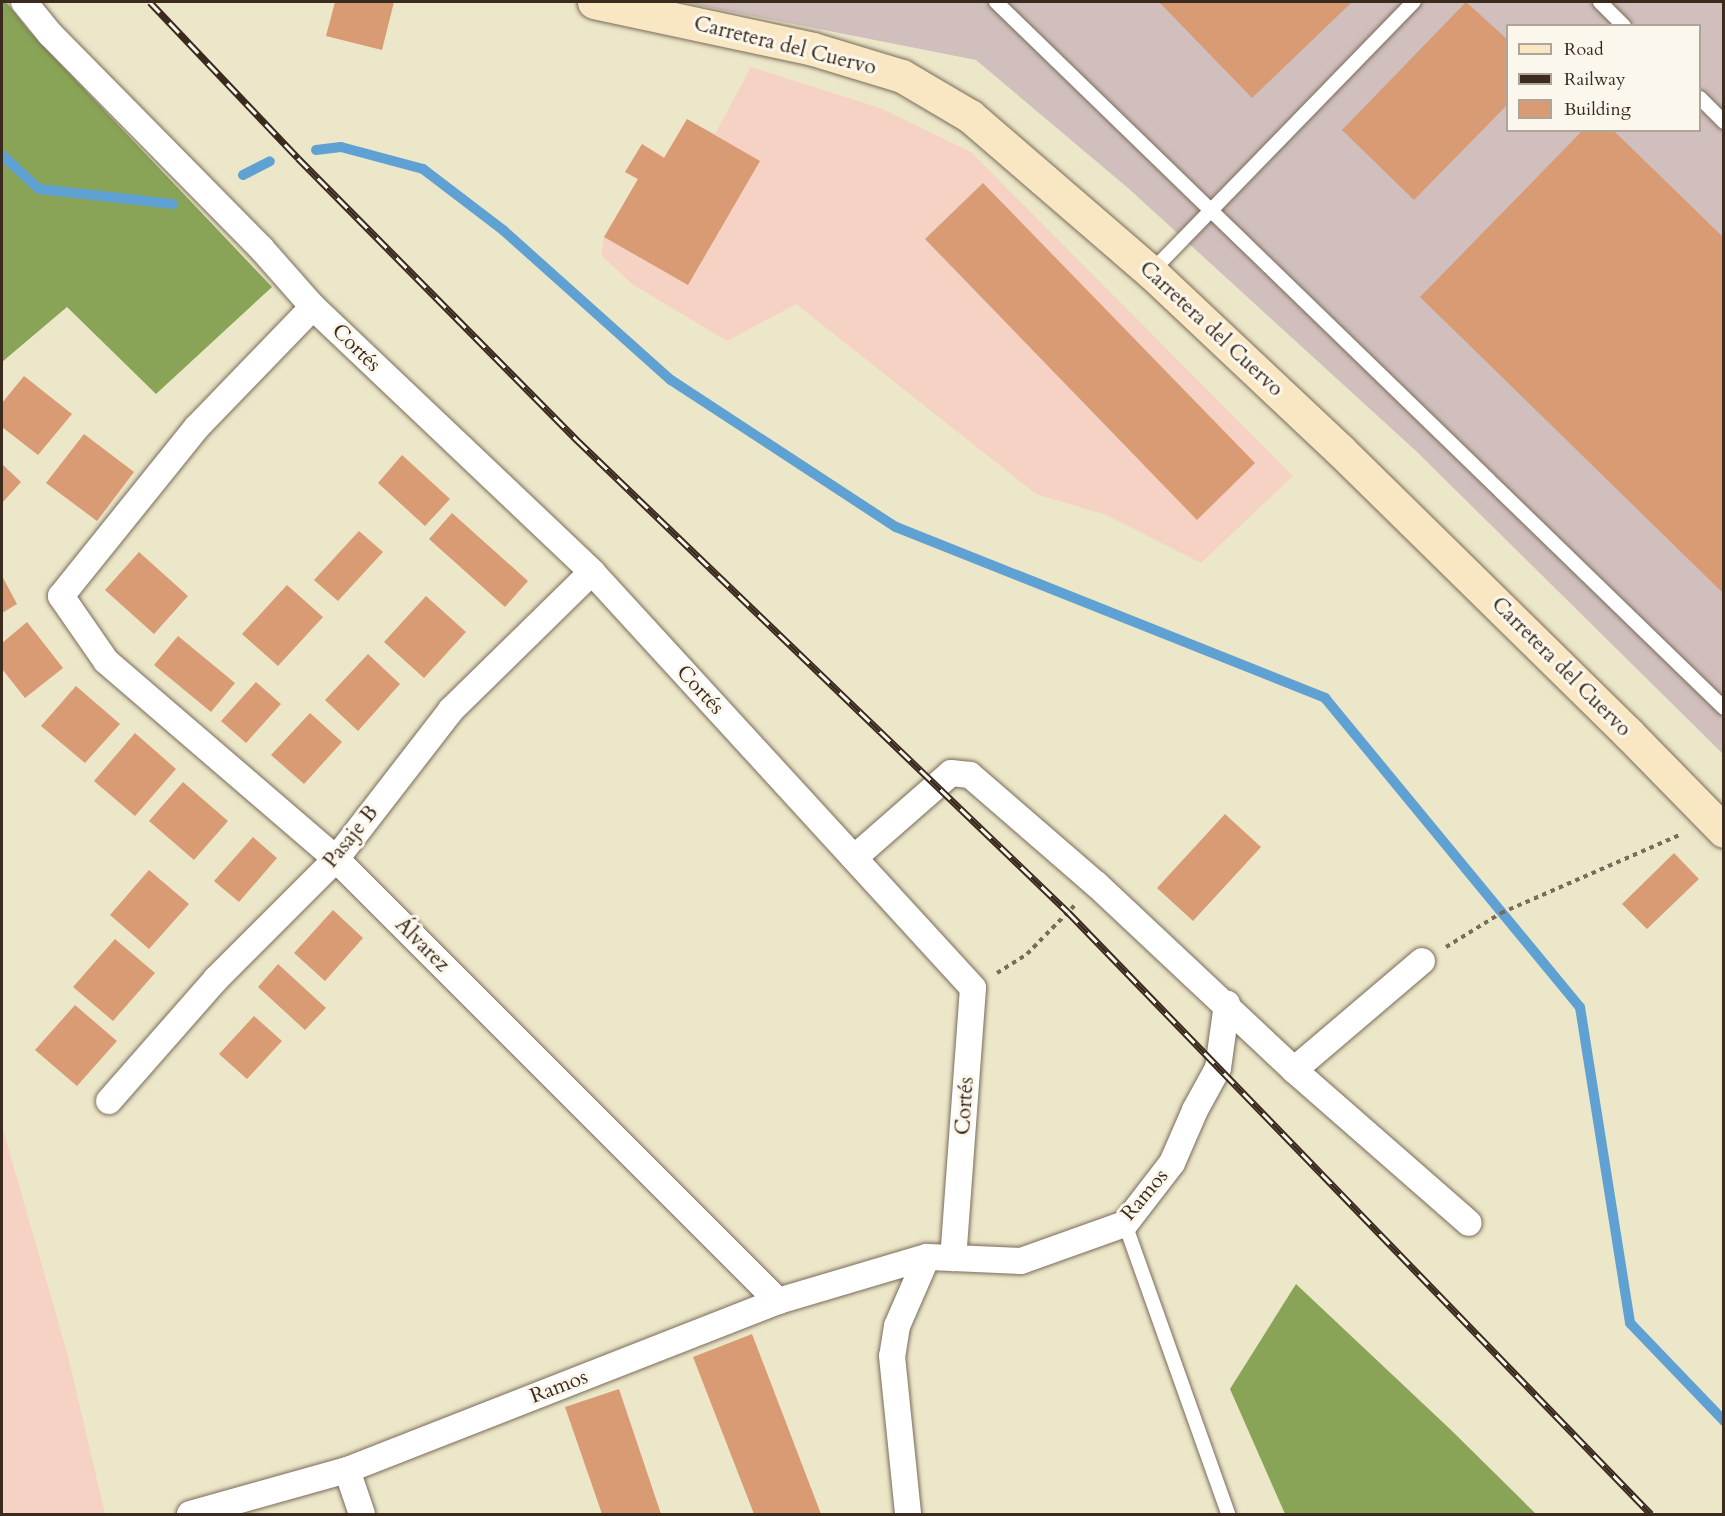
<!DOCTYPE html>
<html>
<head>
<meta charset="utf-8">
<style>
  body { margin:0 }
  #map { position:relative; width:1725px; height:1516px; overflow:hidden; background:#ede7c9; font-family:Cardo,serif }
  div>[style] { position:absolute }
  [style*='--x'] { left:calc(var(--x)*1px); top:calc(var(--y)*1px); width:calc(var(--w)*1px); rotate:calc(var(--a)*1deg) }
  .built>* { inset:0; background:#f5d2c3 }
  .industrial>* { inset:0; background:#d1bfbd }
  .forest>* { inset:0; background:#89a456 }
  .stream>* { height:10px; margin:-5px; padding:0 5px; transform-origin:5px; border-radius:5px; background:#5fa1d2 }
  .building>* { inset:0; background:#d89b74 }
  .path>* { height:4px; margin-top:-2px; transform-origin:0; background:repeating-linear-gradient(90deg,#796c5a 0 4.5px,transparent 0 9px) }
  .roads { filter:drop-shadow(0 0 2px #796c5a) drop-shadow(0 0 2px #796c5a) }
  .lane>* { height:14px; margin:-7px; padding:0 7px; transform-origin:7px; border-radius:7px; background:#fff }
  .street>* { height:26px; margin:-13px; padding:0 13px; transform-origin:13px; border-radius:13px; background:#fff }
  .secondary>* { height:33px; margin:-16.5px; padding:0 16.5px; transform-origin:16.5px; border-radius:16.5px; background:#f9e7c3 }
  .rail>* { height:7px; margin-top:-3.5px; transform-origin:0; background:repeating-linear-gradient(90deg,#fbf7ec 0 14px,#3b2a1e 0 28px); box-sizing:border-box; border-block:2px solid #3b2a1e }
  span { translate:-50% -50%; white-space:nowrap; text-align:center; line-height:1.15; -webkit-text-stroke:6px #fbf7ec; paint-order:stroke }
  .street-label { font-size:21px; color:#3b2a1e }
  .frame { position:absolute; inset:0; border:3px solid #3b2a1e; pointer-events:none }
  .legend { position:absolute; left:1506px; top:24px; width:195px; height:108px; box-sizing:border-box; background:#fbf7ec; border:2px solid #aea59a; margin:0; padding:8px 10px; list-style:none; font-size:18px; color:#3b2a1e }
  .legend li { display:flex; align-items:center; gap:12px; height:30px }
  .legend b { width:30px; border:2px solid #aea59a }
</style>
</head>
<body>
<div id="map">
  <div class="built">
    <i style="clip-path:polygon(751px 67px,880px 108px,971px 152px,1293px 476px,1201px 563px,1106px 515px,1036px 494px,796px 304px,727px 341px,632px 284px,601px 255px,604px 237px,638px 180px,625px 172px,642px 144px,665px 157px,687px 119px,715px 134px)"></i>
    <i style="clip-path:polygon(2px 1126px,68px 1356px,105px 1514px,2px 1514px)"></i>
  </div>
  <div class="industrial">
    <i style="clip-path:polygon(evenodd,682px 2px,1723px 2px,1723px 754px,1416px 451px,1128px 188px,976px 60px,682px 2px,1508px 26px,1700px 26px,1700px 130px,1508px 130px,1508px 26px)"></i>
  </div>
  <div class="forest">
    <i style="clip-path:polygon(2px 2px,6px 2px,30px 32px,272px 287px,156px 394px,67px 307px,2px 362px)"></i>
    <i style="clip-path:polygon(1296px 1284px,1451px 1430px,1536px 1514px,1285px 1514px,1230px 1389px)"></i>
  </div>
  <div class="stream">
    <i style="--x:316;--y:150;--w:25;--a:-7"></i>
    <i style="--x:341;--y:147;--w:85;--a:15"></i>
    <i style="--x:423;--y:169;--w:101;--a:37.3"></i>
    <i style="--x:503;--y:230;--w:225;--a:41.8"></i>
    <i style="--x:671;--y:380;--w:269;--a:33.2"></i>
    <i style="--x:896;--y:527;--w:462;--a:21.7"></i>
    <i style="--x:1325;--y:698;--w:401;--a:50.5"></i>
    <i style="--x:1580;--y:1007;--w:320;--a:81"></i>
    <i style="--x:1630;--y:1323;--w:136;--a:46.2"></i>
    <i style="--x:2;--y:155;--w:50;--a:42.6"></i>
    <i style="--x:39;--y:189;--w:135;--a:6.4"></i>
    <i style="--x:243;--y:175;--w:30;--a:-27"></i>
  </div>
  <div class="building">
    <i style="clip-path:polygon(335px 2px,394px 2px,382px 50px,326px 36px)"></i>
    <i style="clip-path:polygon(1159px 2px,1352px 2px,1252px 98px)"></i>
    <i style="clip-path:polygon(1466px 2px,1508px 40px,1508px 104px,1414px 200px,1342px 130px)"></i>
    <i style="clip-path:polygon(687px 119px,760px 161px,688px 285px,604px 237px,638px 179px,625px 172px,642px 144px,664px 158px)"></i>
    <i style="clip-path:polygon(1583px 130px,1613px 130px,1724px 238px,1724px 594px,1420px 297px)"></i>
    <i style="clip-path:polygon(983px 183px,1255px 463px,1197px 520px,925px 239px)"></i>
    <i style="clip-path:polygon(24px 376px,72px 414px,38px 455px,2px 427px,2px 403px)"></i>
    <i style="clip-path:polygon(84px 434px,134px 472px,97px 521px,46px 483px)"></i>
    <i style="clip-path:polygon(402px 455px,450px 499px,425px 526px,378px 483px)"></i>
    <i style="clip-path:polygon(2px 464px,21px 482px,2px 503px)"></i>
    <i style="clip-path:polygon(452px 513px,528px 581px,505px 607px,429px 539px)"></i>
    <i style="clip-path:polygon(359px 531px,383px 552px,338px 601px,314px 580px)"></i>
    <i style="clip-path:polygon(139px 552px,188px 596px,154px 634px,105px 590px)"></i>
    <i style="clip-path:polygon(2px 576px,17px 604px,2px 613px)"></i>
    <i style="clip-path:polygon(287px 585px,323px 617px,278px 666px,242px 634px)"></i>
    <i style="clip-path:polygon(426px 596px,466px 632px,424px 678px,384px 642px)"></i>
    <i style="clip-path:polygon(27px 622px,63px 668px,25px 698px,2px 669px,2px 643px)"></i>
    <i style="clip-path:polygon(178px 636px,235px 683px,211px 712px,154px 665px)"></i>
    <i style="clip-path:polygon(368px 654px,400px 684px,358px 731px,325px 700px)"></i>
    <i style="clip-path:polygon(256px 682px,281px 704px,246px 743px,221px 721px)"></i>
    <i style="clip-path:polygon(76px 686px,120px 724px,85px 763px,41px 726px)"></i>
    <i style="clip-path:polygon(310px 713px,342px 742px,304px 784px,271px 755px)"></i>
    <i style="clip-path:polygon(135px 733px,176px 769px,135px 816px,94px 781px)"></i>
    <i style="clip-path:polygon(183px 782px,228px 821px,194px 860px,149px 821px)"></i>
    <i style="clip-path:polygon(1225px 814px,1261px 847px,1193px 921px,1157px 888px)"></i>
    <i style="clip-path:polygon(253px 837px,277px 858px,239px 902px,214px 881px)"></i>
    <i style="clip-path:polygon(1674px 853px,1699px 879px,1647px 929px,1622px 904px)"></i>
    <i style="clip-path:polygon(149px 870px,189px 904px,149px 949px,110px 915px)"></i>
    <i style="clip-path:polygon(333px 910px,363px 938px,325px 981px,294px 953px)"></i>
    <i style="clip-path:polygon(115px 939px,155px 973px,113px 1021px,73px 987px)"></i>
    <i style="clip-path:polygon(278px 964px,326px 1008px,305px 1030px,258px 987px)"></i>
    <i style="clip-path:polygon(75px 1005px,117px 1041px,77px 1086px,35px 1050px)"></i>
    <i style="clip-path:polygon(254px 1016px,282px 1041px,247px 1079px,219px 1054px)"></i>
    <i style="clip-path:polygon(752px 1334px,821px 1514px,754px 1514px,693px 1357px)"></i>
    <i style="clip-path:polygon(619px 1389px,661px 1514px,602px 1514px,565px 1407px)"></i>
  </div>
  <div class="path">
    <i style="--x:1446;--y:947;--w:65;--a:-31.7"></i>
    <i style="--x:1501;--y:913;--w:197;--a:-23.6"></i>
    <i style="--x:997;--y:973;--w:36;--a:-32"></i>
    <i style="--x:1027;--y:954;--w:71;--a:-45.6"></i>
  </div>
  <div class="roads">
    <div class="lane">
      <i style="--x:996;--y:2;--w:1014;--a:44.12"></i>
      <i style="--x:1600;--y:2;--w:34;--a:45"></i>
      <i style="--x:1700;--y:98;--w:34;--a:45"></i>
      <i style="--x:1151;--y:272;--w:377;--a:-45.8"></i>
      <i style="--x:1125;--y:1224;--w:308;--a:70.4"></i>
    </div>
    <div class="street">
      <i style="--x:24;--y:2;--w:41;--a:50.9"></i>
      <i style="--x:50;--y:34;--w:301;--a:45.4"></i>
      <i style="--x:261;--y:248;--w:79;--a:48.6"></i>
      <i style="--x:313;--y:307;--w:385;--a:43.5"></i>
      <i style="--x:592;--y:572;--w:564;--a:47.51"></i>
      <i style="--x:973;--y:988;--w:271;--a:94.2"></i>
      <i style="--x:953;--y:1258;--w:26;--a:-178"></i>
      <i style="--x:927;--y:1257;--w:75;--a:113.5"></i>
      <i style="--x:897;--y:1326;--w:30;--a:99"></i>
      <i style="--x:892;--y:1356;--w:159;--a:84.2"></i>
      <i style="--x:313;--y:307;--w:167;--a:134"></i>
      <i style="--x:197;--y:427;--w:217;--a:128.8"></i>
      <i style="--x:61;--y:596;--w:79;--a:55.3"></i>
      <i style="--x:106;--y:661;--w:303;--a:40.7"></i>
      <i style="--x:336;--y:859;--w:625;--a:45"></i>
      <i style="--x:854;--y:858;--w:129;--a:-41.2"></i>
      <i style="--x:951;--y:773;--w:19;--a:6"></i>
      <i style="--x:970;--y:775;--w:167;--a:40.9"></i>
      <i style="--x:1096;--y:884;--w:272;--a:43.2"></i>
      <i style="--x:1294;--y:1070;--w:232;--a:41.2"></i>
      <i style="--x:1294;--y:1070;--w:168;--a:-40.4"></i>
      <i style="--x:109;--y:1101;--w:162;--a:-48.7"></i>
      <i style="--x:216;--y:979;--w:170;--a:-45"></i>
      <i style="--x:336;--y:859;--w:188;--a:-52.3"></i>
      <i style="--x:451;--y:710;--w:197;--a:-44.4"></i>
      <i style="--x:953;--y:1258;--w:68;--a:2.5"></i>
      <i style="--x:1021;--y:1261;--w:110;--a:-19.6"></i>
      <i style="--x:1125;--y:1224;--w:77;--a:-52.4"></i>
      <i style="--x:1172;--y:1163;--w:58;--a:-66.5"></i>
      <i style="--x:1195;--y:1110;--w:48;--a:-61.3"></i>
      <i style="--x:1218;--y:1068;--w:65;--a:-82"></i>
      <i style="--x:347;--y:1470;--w:46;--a:71.2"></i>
      <i style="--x:190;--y:1514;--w:163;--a:-15.7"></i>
      <i style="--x:347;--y:1470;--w:463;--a:-21.4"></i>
      <i style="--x:778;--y:1301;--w:155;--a:-16.5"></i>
    </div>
    <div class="secondary">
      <i style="--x:594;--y:2;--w:224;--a:12.1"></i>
      <i style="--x:813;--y:49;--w:93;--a:16.9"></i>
      <i style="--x:902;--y:76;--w:79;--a:30.5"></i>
      <i style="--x:970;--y:116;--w:239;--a:40.8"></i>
      <i style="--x:1151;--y:272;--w:260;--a:43.3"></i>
      <i style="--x:1340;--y:450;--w:404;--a:44.5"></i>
      <i style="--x:1628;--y:733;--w:137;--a:45.6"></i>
    </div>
  </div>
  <div class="rail">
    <i style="--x:150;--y:2;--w:215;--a:46.5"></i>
    <i style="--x:298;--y:158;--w:397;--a:45.3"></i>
    <i style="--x:577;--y:440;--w:681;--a:43.87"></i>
    <i style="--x:1068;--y:912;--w:838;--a:45.92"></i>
  </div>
  <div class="street-label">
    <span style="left:785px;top:46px;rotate:14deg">Carretera del Cuervo</span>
    <span style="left:1211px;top:329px;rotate:43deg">Carretera del Cuervo</span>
    <span style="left:356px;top:348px;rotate:44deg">Cortés</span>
    <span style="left:1561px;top:667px;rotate:45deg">Carretera del Cuervo</span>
    <span style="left:700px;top:690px;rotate:47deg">Cortés</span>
    <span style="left:351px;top:837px;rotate:-51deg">Pasaje B</span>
    <span style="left:422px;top:945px;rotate:45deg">Álvarez</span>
    <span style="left:965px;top:1106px;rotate:-86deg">Cortés</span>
    <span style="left:1145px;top:1195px;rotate:-50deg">Ramos</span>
    <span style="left:559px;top:1387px;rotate:-21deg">Ramos</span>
  </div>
  <div class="frame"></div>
  <ul class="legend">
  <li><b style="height:8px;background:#f9e7c3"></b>Road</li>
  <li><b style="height:8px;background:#3b2a1e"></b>Railway</li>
  <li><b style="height:16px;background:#d89b74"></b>Building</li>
  </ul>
</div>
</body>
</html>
